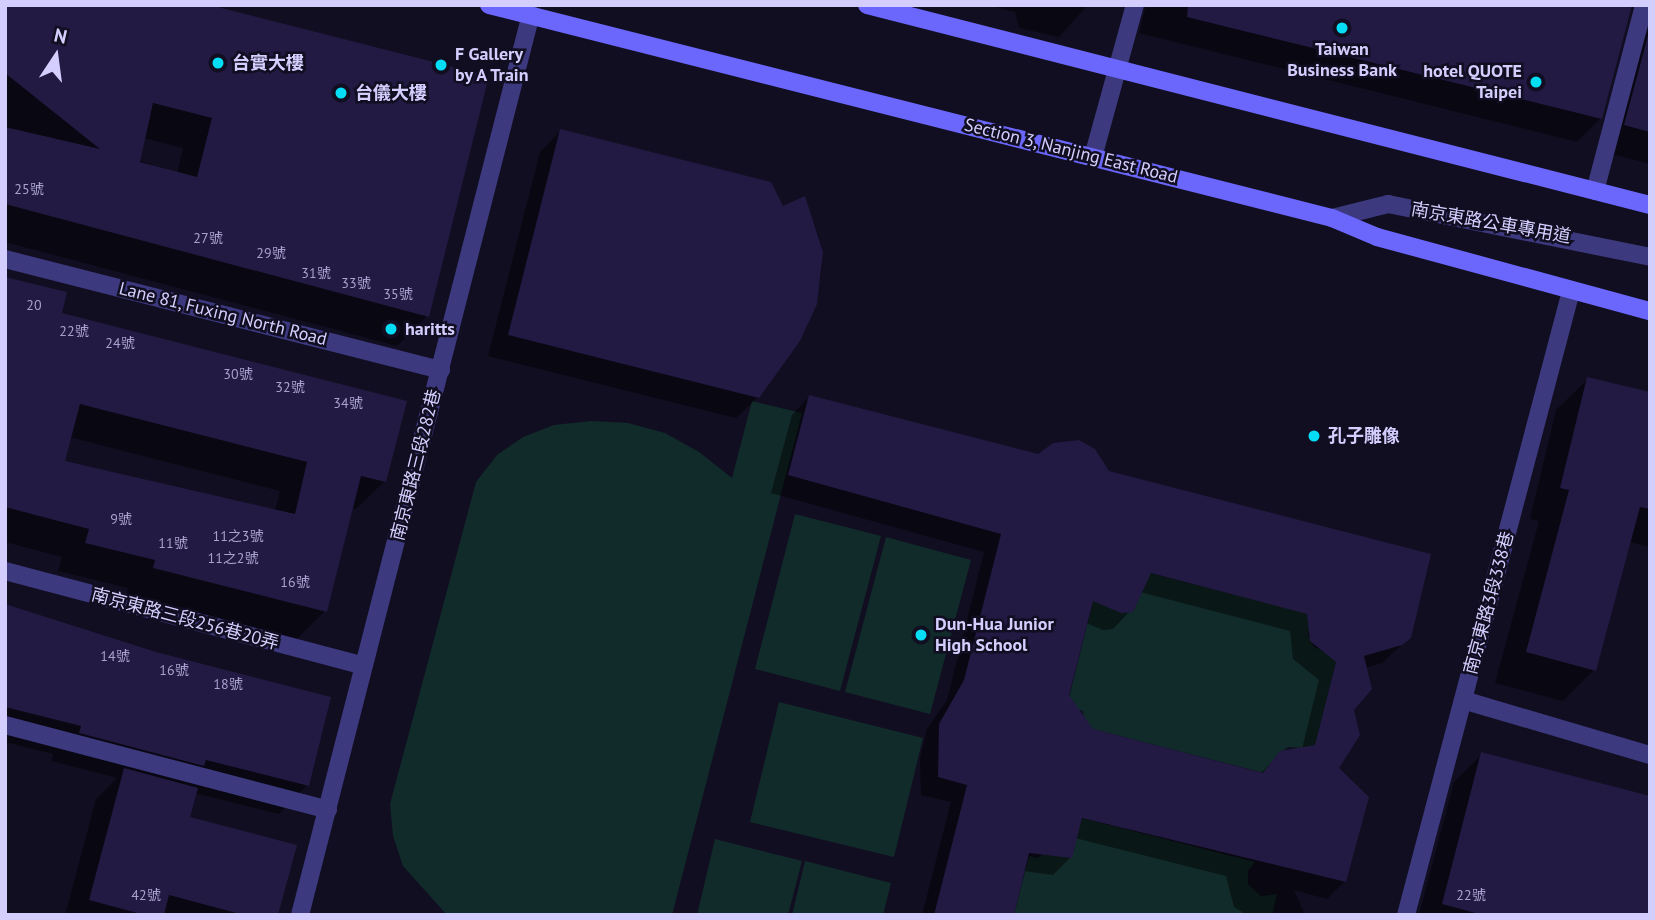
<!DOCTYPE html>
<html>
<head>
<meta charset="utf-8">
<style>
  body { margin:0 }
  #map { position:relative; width:1655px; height:920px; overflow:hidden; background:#110e21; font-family:"PT Sans","Noto Sans TC",sans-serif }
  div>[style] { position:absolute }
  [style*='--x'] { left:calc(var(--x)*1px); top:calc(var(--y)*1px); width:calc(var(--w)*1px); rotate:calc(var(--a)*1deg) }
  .green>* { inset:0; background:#112b2a }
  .shadow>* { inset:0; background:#0007 }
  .building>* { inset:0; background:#221a42 }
  .lane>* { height:18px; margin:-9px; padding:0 9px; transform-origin:9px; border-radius:9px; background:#3c397f }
  .street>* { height:18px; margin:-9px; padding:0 9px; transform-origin:9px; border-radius:9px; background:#3c397f }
  .secondary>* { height:18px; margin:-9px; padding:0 9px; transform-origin:9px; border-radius:9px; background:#6b67fc }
  .dots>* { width:19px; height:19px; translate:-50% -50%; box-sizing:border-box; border:4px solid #110e21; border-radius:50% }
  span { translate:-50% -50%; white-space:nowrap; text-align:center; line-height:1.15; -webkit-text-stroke:5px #110e21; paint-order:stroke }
  .number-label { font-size:14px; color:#a8a1cf }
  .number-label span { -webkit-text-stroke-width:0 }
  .poi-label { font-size:18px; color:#d4cefe; font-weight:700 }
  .left { translate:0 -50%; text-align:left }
  .right { translate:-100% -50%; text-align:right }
  .street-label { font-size:18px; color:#d4cefe }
  .frame { position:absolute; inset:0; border:7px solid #d4cefe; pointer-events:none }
  .north { position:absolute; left:21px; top:21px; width:70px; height:70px; -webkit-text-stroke:5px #110e21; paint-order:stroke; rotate:13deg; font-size:19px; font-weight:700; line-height:28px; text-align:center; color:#d4cefe }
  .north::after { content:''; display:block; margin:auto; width:24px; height:32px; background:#d4cefe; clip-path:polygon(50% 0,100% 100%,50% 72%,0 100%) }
</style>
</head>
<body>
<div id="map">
  <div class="green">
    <i style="clip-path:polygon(752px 401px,802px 413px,672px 915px,447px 915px,403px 866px,393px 836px,390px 804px,476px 482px,497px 455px,523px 437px,554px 425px,591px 421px,628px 423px,665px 433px,699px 452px,732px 478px)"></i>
    <i style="clip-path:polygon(795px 514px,881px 536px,840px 691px,755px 669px)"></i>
    <i style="clip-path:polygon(886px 537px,971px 560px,930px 714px,845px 692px)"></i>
    <i style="clip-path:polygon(1127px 567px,1313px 615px,1308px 635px,1314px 647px,1328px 653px,1340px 647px,1312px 759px,1304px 748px,1288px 747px,1275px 757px,1272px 775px,1085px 727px,1083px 711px,1067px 706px,1097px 585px,1115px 611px,1133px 612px,1141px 593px)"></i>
    <i style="clip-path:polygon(779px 702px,923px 738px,894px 857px,750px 822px)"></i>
    <i style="clip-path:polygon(1066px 814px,1255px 862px,1248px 871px,1248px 884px,1261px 896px,1277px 894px,1272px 915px,1014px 915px,1029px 856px,1038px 858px,1049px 848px,1073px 852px,1075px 848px)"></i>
    <i style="clip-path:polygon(715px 839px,802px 861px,788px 915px,697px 915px)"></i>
    <i style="clip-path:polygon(805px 861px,891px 883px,883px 915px,792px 915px)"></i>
  </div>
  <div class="shadow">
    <i style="clip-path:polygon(evenodd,5px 5px,199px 5px,427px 316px,397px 346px,5px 242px,5px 129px,9px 130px,5px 127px,5px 5px,144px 138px,183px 148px,177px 173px,138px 160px,144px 138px)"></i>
    <i style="clip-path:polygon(988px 5px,1088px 5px,1059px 37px,1019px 28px,1015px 12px)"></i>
    <i style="clip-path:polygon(1146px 5px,1631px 5px,1600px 119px,1577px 142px,1139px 33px)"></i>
    <i style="clip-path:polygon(1650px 5px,1650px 164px,1600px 151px)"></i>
    <i style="clip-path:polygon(561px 130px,782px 209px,804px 198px,819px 237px,822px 266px,816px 304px,758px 397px,736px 418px,488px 356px,540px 152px)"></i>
    <i style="clip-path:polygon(evenodd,5px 278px,60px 314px,385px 481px,356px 509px,351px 509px,325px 611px,297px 639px,126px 597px,128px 588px,58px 571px,62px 557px,5px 542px,5px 278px,69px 437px,280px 491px,275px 511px,63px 462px,69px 437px)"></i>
    <i style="clip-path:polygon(1588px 379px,1650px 393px,1650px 547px,1629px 542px,1594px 670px,1563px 701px,1495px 683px,1539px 521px,1530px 519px,1556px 410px)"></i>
    <i style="clip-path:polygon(evenodd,809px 397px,1108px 473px,1410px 637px,1382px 663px,1365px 668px,1352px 710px,1337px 768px,1345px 881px,1327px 899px,1294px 890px,1305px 915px,1247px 915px,1234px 907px,1226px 876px,1075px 838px,1071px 857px,1053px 875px,1023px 871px,1012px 915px,922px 915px,951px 802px,921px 795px,920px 759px,927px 729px,947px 700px,984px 552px,771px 493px,792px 415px,809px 397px,1140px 592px,1290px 631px,1293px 659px,1319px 680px,1302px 749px,1281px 753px,1260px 774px,1092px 731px,1068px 696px,1086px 623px,1103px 630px,1113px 629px,1131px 610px,1140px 592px)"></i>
    <i style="clip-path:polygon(5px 606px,307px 785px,279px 814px,195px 793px,188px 818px,277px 915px,65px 915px,96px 799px,117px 778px,52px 761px,53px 754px,5px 742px)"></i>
    <i style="clip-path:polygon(1482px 754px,1650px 915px,1419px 915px,1454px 782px)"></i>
  </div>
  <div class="building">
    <i style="clip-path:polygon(evenodd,5px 5px,210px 5px,489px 76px,429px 317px,5px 204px,5px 127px,100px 149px,5px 73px,5px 5px,153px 103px,212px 118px,197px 177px,140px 162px,153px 103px)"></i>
    <i style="clip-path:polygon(1188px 5px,1632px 5px,1602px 119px,1187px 17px)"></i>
    <i style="clip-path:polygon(1650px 28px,1650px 132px,1624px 125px)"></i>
    <i style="clip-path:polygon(560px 129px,771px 182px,783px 206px,805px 196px,823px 252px,817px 304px,800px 341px,759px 398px,508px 335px)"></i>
    <i style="clip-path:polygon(evenodd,5px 277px,67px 292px,62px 313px,407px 401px,386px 482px,361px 476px,327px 612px,153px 568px,155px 560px,85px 543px,89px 529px,5px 507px,5px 277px,80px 404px,307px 462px,295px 514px,65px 461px,80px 404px)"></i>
    <i style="clip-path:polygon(1587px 377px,1650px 392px,1650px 509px,1640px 507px,1596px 671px,1526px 652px,1569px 490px,1560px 488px)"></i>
    <i style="clip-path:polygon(evenodd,809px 395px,1038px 454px,1053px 443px,1079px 440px,1095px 449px,1109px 471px,1431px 554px,1411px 638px,1402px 645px,1364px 656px,1372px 689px,1354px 710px,1360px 735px,1339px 768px,1369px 797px,1346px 882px,1082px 818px,1072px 858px,1029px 853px,1014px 915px,934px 915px,967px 785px,938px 777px,939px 724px,964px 680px,1001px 534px,788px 475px,809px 395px,1151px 573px,1307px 614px,1310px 641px,1336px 662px,1315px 745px,1280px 751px,1263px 773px,1093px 729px,1069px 695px,1093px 601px,1121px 613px,1133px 612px,1151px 573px)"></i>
    <i style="clip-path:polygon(5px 604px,156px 652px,331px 697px,309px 786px,206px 760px,204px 766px,79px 733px,81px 726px,5px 707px)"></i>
    <i style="clip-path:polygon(1481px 752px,1650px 796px,1650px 915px,1483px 915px,1442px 904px)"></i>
    <i style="clip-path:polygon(124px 768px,198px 788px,190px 817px,297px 845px,278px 915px,244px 915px,169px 895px,164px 915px,145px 915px,89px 900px)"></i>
  </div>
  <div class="lane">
    <i style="--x:1332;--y:218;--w:58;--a:-14"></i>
    <i style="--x:1388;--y:204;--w:267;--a:11.4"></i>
    <i style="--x:5;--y:259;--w:450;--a:14.3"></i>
    <i style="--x:5;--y:571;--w:371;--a:14.8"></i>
  </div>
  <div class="street">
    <i style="--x:1093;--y:157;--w:158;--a:-74.6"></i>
    <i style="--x:1595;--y:191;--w:192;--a:-75.2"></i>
    <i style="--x:1463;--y:700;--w:195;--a:16.4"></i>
    <i style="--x:5;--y:725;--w:334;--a:14.7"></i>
    <i style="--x:300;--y:915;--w:930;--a:-75.62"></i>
    <i style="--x:1406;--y:915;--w:645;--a:-75.19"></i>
  </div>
  <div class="secondary">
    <i style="--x:489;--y:5;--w:869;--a:14.18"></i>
    <i style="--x:1332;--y:218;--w:49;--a:22.9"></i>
    <i style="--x:1377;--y:237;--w:283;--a:15.2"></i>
    <i style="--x:867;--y:5;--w:808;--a:14.33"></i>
  </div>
  <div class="dots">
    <i style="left:1342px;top:28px;background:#04ddf4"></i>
    <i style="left:218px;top:63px;background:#04ddf4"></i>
    <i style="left:441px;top:65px;background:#04ddf4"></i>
    <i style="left:1536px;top:82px;background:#04ddf4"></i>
    <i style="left:341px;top:93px;background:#04ddf4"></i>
    <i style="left:391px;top:329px;background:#04ddf4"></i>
    <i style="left:1314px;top:436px;background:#04ddf4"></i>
    <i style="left:921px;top:635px;background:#04ddf4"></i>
  </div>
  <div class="number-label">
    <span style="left:29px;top:189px">25號</span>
    <span style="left:208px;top:238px">27號</span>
    <span style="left:271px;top:253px">29號</span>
    <span style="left:316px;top:273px">31號</span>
    <span style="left:356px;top:283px">33號</span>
    <span style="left:398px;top:294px">35號</span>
    <span style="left:34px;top:305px">20</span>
    <span style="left:74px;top:331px">22號</span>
    <span style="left:120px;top:343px">24號</span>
    <span style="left:238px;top:374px">30號</span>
    <span style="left:290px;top:387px">32號</span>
    <span style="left:348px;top:403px">34號</span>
    <span style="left:121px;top:519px">9號</span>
    <span style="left:238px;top:536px">11之3號</span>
    <span style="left:173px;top:543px">11號</span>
    <span style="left:233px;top:558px">11之2號</span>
    <span style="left:295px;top:582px">16號</span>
    <span style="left:115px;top:656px">14號</span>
    <span style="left:174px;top:670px">16號</span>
    <span style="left:228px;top:684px">18號</span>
    <span style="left:146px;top:895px">42號</span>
    <span style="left:1471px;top:895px">22號</span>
  </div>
  <div class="poi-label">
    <span style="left:1342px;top:60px">Taiwan<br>Business Bank</span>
    <span class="left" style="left:455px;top:65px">F Gallery<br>by A Train</span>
    <span class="left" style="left:232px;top:63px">台實大樓</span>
    <span class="right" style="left:1522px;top:82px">hotel QUOTE<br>Taipei</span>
    <span class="left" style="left:355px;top:93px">台儀大樓</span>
    <span class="left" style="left:405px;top:329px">haritts</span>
    <span class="left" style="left:1328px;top:436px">孔子雕像</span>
    <span class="left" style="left:935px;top:635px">Dun-Hua Junior<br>High School</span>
  </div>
  <div class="street-label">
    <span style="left:1071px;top:151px;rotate:14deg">Section 3, Nanjing East Road</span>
    <span style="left:1491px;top:223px;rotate:10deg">南京東路公車專用道</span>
    <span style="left:223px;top:314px;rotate:14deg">Lane 81, Fuxing North Road</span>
    <span style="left:416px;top:465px;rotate:-76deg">南京東路三段282巷</span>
    <span style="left:1489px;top:603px;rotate:-75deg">南京東路3段338巷</span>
    <span style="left:185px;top:619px;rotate:15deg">南京東路三段256巷20弄</span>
  </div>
  <div class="frame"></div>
  <div class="north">N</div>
</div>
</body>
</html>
